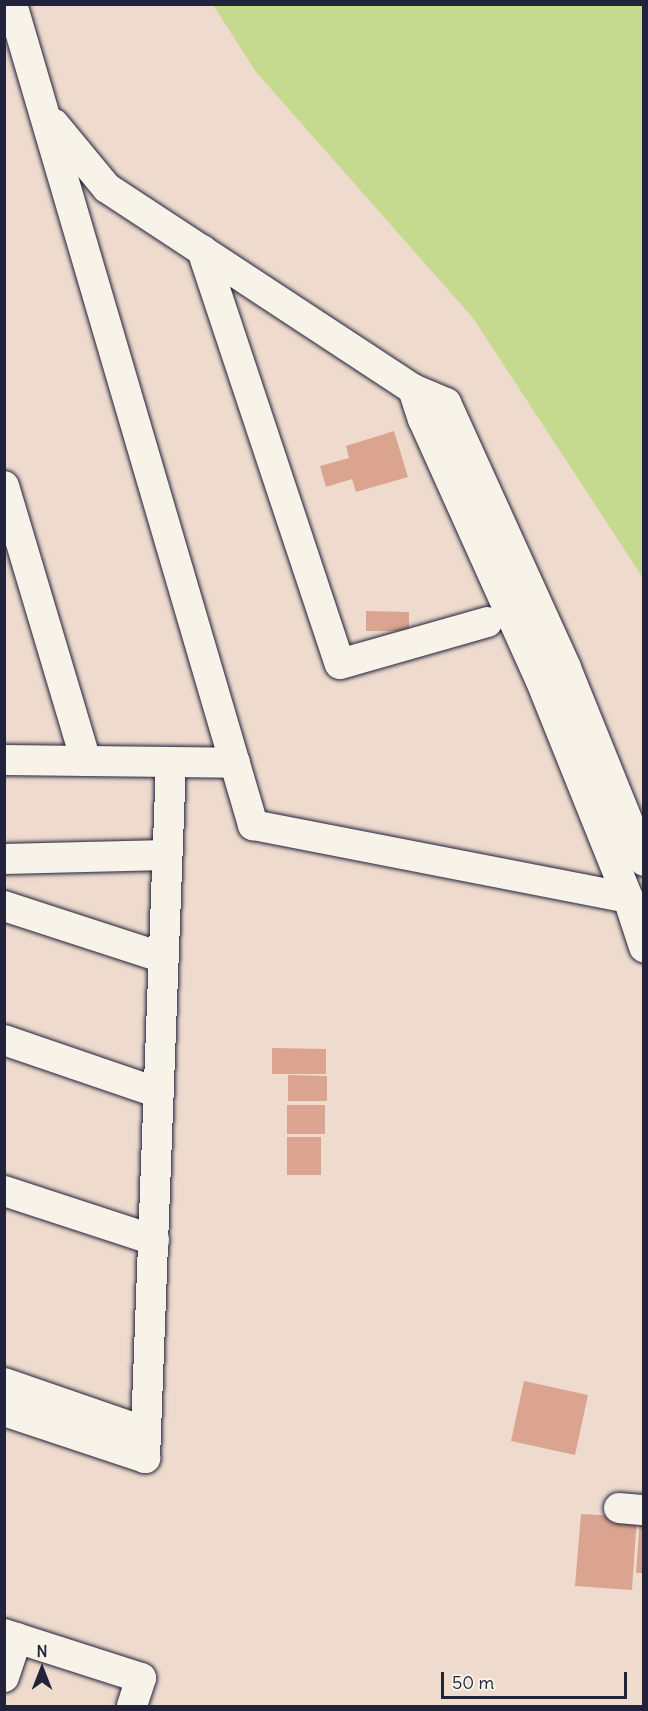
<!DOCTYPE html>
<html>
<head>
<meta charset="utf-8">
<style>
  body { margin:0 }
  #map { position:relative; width:648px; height:1711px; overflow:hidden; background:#eedbce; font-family:Delius,sans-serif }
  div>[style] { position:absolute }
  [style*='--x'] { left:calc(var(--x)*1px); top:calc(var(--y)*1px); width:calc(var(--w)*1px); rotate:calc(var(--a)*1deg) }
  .green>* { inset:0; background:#c6da8f }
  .building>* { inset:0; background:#daa490 }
  .roads { filter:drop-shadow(0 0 2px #22223b) drop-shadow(0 0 2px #22223b) }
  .minor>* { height:30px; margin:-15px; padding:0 15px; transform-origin:15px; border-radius:15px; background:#f7f3e8 }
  span { translate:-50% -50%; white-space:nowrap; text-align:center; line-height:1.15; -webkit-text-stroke:4.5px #f7f3e8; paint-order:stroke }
  .frame { position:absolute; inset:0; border:6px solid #22223b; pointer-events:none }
  .north { position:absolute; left:12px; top:1639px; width:60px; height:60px; -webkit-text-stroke:4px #f7f3e8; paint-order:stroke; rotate:0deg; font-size:16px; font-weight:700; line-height:24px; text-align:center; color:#22223b }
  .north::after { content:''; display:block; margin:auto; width:21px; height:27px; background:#22223b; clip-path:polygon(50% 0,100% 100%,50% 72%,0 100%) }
  .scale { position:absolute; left:441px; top:1672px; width:186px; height:27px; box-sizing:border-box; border:3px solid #22223b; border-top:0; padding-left:8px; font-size:18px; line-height:21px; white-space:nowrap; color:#22223b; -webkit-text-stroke:4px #f7f3e8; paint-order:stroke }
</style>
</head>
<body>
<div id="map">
  <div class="green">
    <i style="clip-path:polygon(213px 5px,643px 5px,643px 578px,473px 318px,256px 72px)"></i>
  </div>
  <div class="building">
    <i style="clip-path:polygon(394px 431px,408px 477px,356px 492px,352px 479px,326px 487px,320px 466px,349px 458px,346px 446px)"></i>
    <i style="clip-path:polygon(366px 611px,409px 612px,409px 631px,366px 631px)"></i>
    <i style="clip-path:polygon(272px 1048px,326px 1049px,326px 1074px,272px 1074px)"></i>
    <i style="clip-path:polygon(288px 1075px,327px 1076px,327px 1101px,288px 1101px)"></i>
    <i style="clip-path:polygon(287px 1105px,325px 1105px,325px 1134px,287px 1134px)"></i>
    <i style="clip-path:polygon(287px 1137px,321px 1137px,321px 1175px,287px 1175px)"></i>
    <i style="clip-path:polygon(524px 1381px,588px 1395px,575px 1455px,511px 1441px)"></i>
    <i style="clip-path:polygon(581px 1514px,637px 1517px,632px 1590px,575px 1586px)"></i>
    <i style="clip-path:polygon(640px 1519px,644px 1519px,644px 1573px,636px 1573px)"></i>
  </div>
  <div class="roads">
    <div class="minor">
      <i style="--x:12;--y:4;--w:856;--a:73.64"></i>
      <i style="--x:253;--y:825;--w:382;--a:11"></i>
      <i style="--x:54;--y:124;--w:83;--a:50.4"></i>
      <i style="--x:107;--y:188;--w:366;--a:33.3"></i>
      <i style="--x:413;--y:389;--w:36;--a:23"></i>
      <i style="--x:446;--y:403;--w:291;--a:65.6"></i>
      <i style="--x:566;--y:668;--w:208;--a:68"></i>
      <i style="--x:202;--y:250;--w:436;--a:71.6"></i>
      <i style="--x:340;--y:664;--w:153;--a:-15.9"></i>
      <i style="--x:413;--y:389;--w:32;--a:72"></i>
      <i style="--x:423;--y:419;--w:285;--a:65.8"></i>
      <i style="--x:540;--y:679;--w:236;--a:68.1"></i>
      <i style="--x:628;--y:898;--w:52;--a:71.9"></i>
      <i style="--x:4;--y:486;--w:287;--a:73.4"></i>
      <i style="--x:4;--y:760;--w:231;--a:0.7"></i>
      <i style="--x:4;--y:859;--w:163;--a:-1.4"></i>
      <i style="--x:4;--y:906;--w:168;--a:18"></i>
      <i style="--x:4;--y:1040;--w:164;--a:18.9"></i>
      <i style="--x:4;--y:1191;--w:158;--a:18.1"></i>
      <i style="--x:4;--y:1383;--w:150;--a:19"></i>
      <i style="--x:4;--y:1411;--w:149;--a:18.4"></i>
      <i style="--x:145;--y:1458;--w:696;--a:-87.86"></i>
      <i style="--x:619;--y:1508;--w:25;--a:5"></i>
      <i style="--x:4;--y:1634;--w:144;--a:17.8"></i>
      <i style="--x:141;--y:1678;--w:29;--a:108"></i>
      <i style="--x:4;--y:1677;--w:41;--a:-71.6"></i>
    </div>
  </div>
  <div class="frame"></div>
  <div class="north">N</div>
  <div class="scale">50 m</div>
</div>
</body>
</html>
